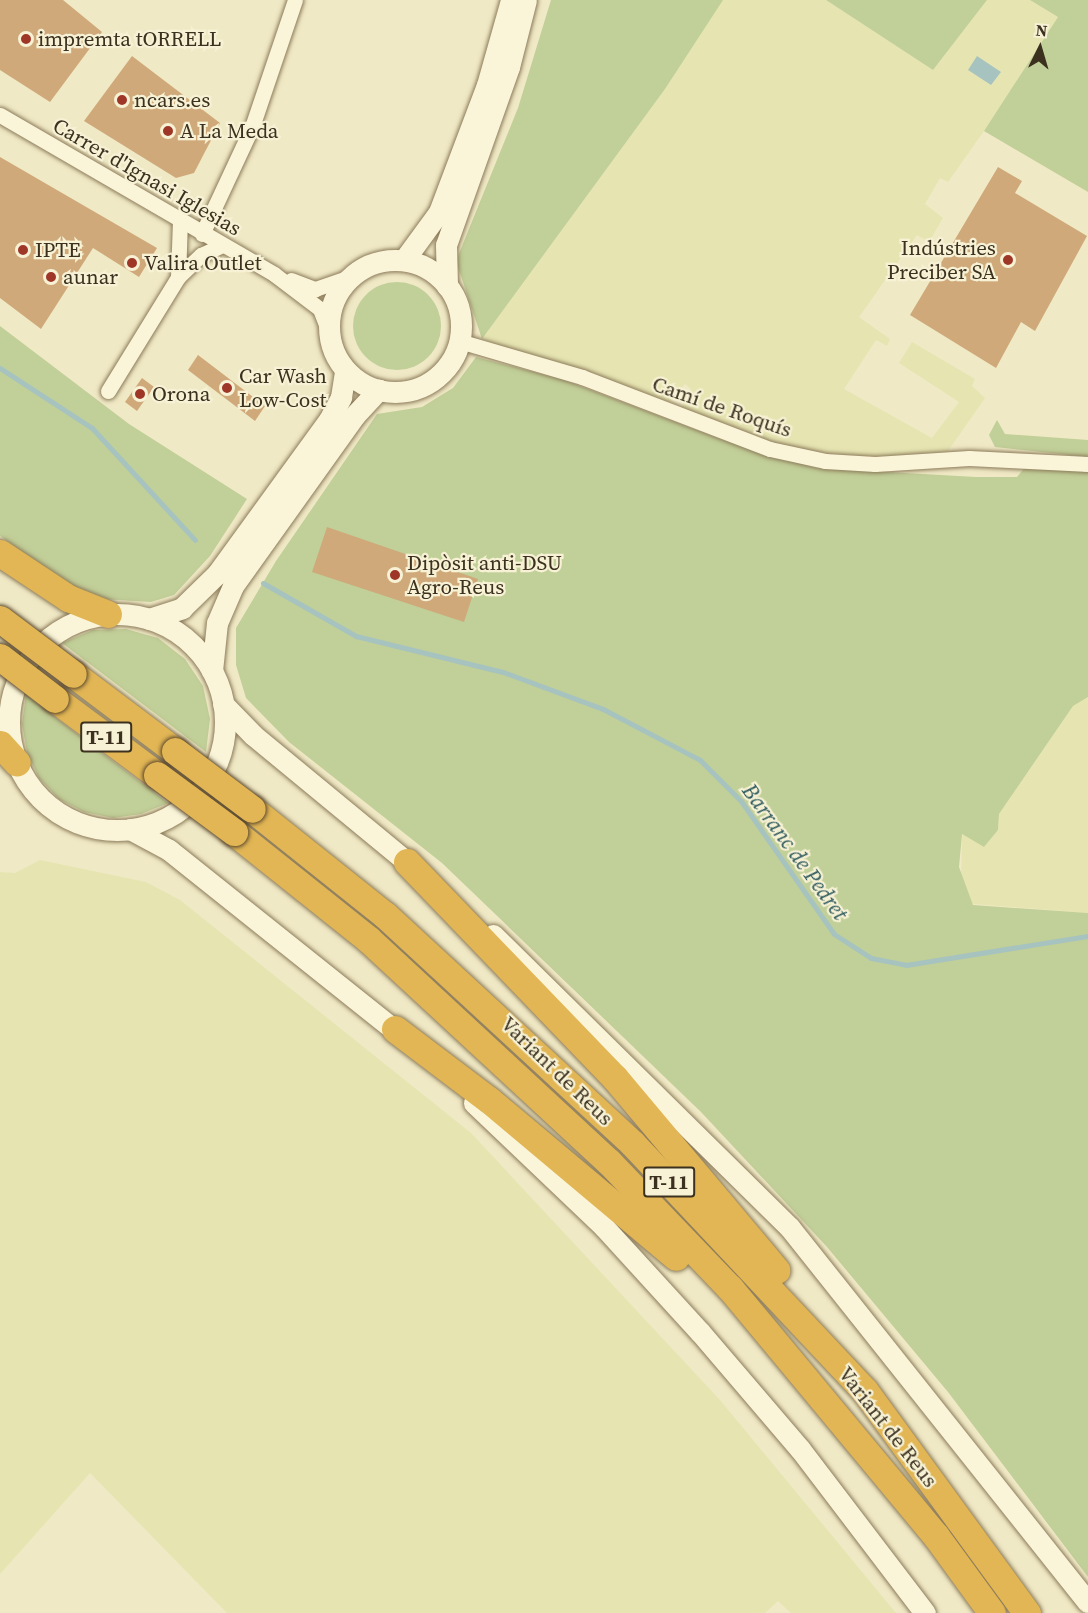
<!DOCTYPE html>
<html>
<head>
<meta charset="utf-8">
<style>
  body { margin:0 }
  #map { position:relative; width:1088px; height:1613px; overflow:hidden; background:#f0e9c5; font-family:"Source Serif 4",serif }
  div>[style] { position:absolute }
  [style*='--x'] { left:calc(var(--x)*1px); top:calc(var(--y)*1px); width:calc(var(--w)*1px); rotate:calc(var(--a)*1deg) }
  .farmland>* { inset:0; background:#e6e5b2 }
  .green>* { inset:0; background:#c1cf98 }
  .round { border-radius:50% }
  .water>* { inset:0; background:#a7c3bf }
  .stream>* { height:5px; margin:-2.5px; padding:0 2.5px; transform-origin:2.5px; border-radius:2.5px; background:#a7c3bf }
  .building>* { inset:0; background:#cfa97a }
  .roads { filter:drop-shadow(0 0 2px #8c7b5a) drop-shadow(0 0 2px #8c7b5a) }
  .street>* { height:15px; margin:-7.5px; padding:0 7.5px; transform-origin:7.5px; border-radius:7.5px; background:#faf5d9 }
  .secondary>* { height:21px; margin:-10.5px; padding:0 10.5px; transform-origin:10.5px; border-radius:10.5px; background:#faf5d9 }
  .secondary>.ring { margin:-10.5px; padding:0; box-sizing:content-box; background:none; border:21px solid #faf5d9; border-radius:50% }
  .highway>* { height:27px; margin:-13.5px; padding:0 13.5px; transform-origin:13.5px; border-radius:13.5px; background:#e2b654 }
  .bridges { filter:drop-shadow(0 0 2px #5a482e) drop-shadow(0 0 2px #5a482e) }
  .highway-bridge>* { height:27px; margin:-13.5px; padding:0 13.5px; transform-origin:13.5px; border-radius:13.5px; background:#e2b654 }
  .dots>* { width:16px; height:16px; translate:-50% -50%; box-sizing:border-box; border:3px solid #f7f2d5; border-radius:50% }
  span { translate:-50% -50%; white-space:nowrap; text-align:center; line-height:1.15; -webkit-text-stroke:4.5px #f7f2d5; paint-order:stroke }
  .shield-label span { padding:2px 4px; background:#f7f2d5; border:2px solid; border-radius:4px; -webkit-text-stroke-width:0 }
  .shield-label { font-size:20px; color:#3c311f; font-weight:700 }
  .poi-label { font-size:21px; color:#3c311f }
  .left { translate:0 -50%; text-align:left }
  .right { translate:-100% -50%; text-align:right }
  .street-label { font-size:21px; color:#3c311f }
  .water-label { font-size:22px; color:#2d595c; font-style:italic }
  .north { position:absolute; left:1010px; top:18px; width:60px; height:60px; -webkit-text-stroke:4px #f7f2d5; paint-order:stroke; rotate:5deg; font-size:16px; font-weight:700; line-height:24px; text-align:center; color:#3c311f }
  .north::after { content:''; display:block; margin:auto; width:21px; height:27px; background:#3c311f; clip-path:polygon(50% 0,100% 100%,50% 72%,0 100%) }
</style>
</head>
<body>
<div id="map">
  <div class="farmland">
    <i style="clip-path:polygon(722px 0,826px 0,933px 70px,987px 0,1030px 0,1058px 17px,984px 131px,948px 182px,940px 178px,925px 204px,943px 218px,929px 242px,917px 235px,859px 317px,890px 339px,887px 346px,876px 340px,844px 389px,932px 438px,959px 402px,899px 363px,912px 342px,975px 379px,972px 386px,985px 398px,944px 457px,846px 457px,771px 446px,681px 408px,691px 389px,685px 384px,671px 401px,657px 403px,482px 339px,665px 89px)"></i>
    <i style="clip-path:polygon(1088px 697px,1088px 913px,973px 904px,961px 879px,962px 834px,984px 847px,998px 830px,999px 814px,1073px 706px)"></i>
    <i style="clip-path:polygon(40px 860px,146px 882px,180px 900px,471px 1133px,720px 1400px,896px 1613px,791px 1613px,778px 1601px,765px 1613px,227px 1613px,90px 1473px,0 1574px,0 872px,15px 873px)"></i>
  </div>
  <div class="green">
    <i style="clip-path:polygon(551px 0,723px 0,665px 89px,482px 339px,456px 261px,518px 108px)"></i>
    <i style="clip-path:polygon(826px 0,987px 0,933px 70px)"></i>
    <i style="clip-path:polygon(1030px 0,1088px 0,1088px 192px,984px 131px,1058px 17px)"></i>
    <i class="round" style="left:353px;top:282px;width:88px;height:88px"></i>
    <i style="clip-path:polygon(0 326px,129px 424px,247px 499px,210px 556px,174px 595px,151px 602px,102px 599px,68px 584px,0 536px)"></i>
    <i style="clip-path:polygon(476px 357px,564px 380px,731px 443px,816px 468px,976px 477px,1017px 477px,1026px 466px,1088px 471px,1088px 697px,1073px 706px,999px 814px,998px 830px,984px 847px,962px 834px,959px 867px,973px 905px,1088px 913px,1088px 1577px,948px 1392px,827px 1247px,701px 1112px,442px 863px,289px 742px,246px 698px,236px 665px,236px 628px,276px 561px,377px 414px,422px 407px,453px 388px)"></i>
    <i style="clip-path:polygon(997px 420px,1005px 434px,1088px 440px,1088px 457px,995px 447px,989px 435px)"></i>
    <i style="clip-path:polygon(126px 629px,158px 638px,185px 659px,203px 686px,210px 719px,206px 752px,62px 643px,93px 630px)"></i>
    <i style="clip-path:polygon(26px 695px,168px 803px,141px 814px,113px 818px,84px 812px,59px 799px,39px 778px,27px 752px,22px 724px)"></i>
  </div>
  <div class="water">
    <i style="clip-path:polygon(977px 56px,1001px 72px,991px 85px,968px 70px)"></i>
  </div>
  <div class="stream">
    <i style="--x:0;--y:368;--w:110;--a:33.1"></i>
    <i style="--x:92;--y:428;--w:152;--a:47.4"></i>
    <i style="--x:263;--y:583;--w:107;--a:29.7"></i>
    <i style="--x:356;--y:636;--w:151;--a:13.8"></i>
    <i style="--x:503;--y:672;--w:107;--a:20.3"></i>
    <i style="--x:603;--y:709;--w:110;--a:27.7"></i>
    <i style="--x:700;--y:760;--w:58;--a:45"></i>
    <i style="--x:741;--y:801;--w:162;--a:55"></i>
    <i style="--x:834;--y:934;--w:44;--a:33"></i>
    <i style="--x:871;--y:958;--w:36;--a:11"></i>
    <i style="--x:906;--y:965;--w:184;--a:-9.1"></i>
  </div>
  <div class="building">
    <i style="clip-path:polygon(0 0,63px 0,102px 32px,50px 102px,0 70px)"></i>
    <i style="clip-path:polygon(132px 56px,220px 123px,194px 173px,176px 178px,84px 121px)"></i>
    <i style="clip-path:polygon(0 157px,157px 248px,139px 277px,93px 248px,41px 329px,0 298px)"></i>
    <i style="clip-path:polygon(998px 167px,1022px 181px,1015px 193px,1087px 236px,1035px 331px,1021px 322px,996px 368px,910px 315px)"></i>
    <i style="clip-path:polygon(198px 355px,265px 406px,255px 421px,188px 370px)"></i>
    <i style="clip-path:polygon(142px 378px,154px 387px,137px 411px,125px 402px)"></i>
    <i style="clip-path:polygon(327px 527px,478px 579px,464px 622px,312px 572px)"></i>
  </div>
  <div class="roads">
    <div class="street">
      <i style="--x:0;--y:115;--w:317;--a:30.1"></i>
      <i style="--x:274;--y:274;--w:58;--a:37.3"></i>
      <i style="--x:320;--y:309;--w:26;--a:69"></i>
      <i style="--x:202;--y:234;--w:118;--a:-65"></i>
      <i style="--x:252;--y:127;--w:134;--a:-71.3"></i>
      <i style="--x:178;--y:277;--w:56;--a:-88"></i>
      <i style="--x:291;--y:280;--w:26;--a:21"></i>
      <i style="--x:315;--y:289;--w:39;--a:-19"></i>
      <i style="--x:459;--y:341;--w:128;--a:16.3"></i>
      <i style="--x:582;--y:377;--w:201;--a:21"></i>
      <i style="--x:770;--y:449;--w:56;--a:12.3"></i>
      <i style="--x:825;--y:461;--w:50;--a:3.4"></i>
      <i style="--x:875;--y:464;--w:94;--a:-3.7"></i>
      <i style="--x:969;--y:458;--w:119;--a:2.9"></i>
      <i style="--x:108;--y:391;--w:134;--a:-58.4"></i>
      <i style="--x:178;--y:277;--w:32;--a:-44"></i>
      <i style="--x:201;--y:255;--w:23;--a:-25"></i>
    </div>
    <div class="secondary">
      <i style="--x:404;--y:260;--w:59;--a:-53.9"></i>
      <i style="--x:439;--y:212;--w:136;--a:-69.3"></i>
      <i style="--x:487;--y:85;--w:88;--a:-74.2"></i>
      <i class="ring" style="left:329px;top:260px;width:111px;height:111px"></i>
      <i style="--x:447;--y:286;--w:41;--a:-91.4"></i>
      <i style="--x:446;--y:245;--w:189;--a:-70.5"></i>
      <i style="--x:509;--y:67;--w:69;--a:-75.8"></i>
      <i class="ring" style="left:9px;top:614px;width:195px;height:195px"></i>
      <i style="--x:149;--y:619;--w:35;--a:-18"></i>
      <i style="--x:182;--y:608;--w:49;--a:-44.2"></i>
      <i style="--x:217;--y:574;--w:190;--a:-54"></i>
      <i style="--x:329;--y:420;--w:26;--a:-62"></i>
      <i style="--x:341;--y:397;--w:25;--a:-81"></i>
      <i style="--x:212;--y:671;--w:48;--a:-84.1"></i>
      <i style="--x:217;--y:623;--w:40;--a:-66.6"></i>
      <i style="--x:233;--y:586;--w:210;--a:-54.5"></i>
      <i style="--x:355;--y:415;--w:35;--a:-47"></i>
      <i style="--x:223;--y:704;--w:43;--a:45.9"></i>
      <i style="--x:253;--y:735;--w:215;--a:39.5"></i>
      <i style="--x:130;--y:829;--w:44;--a:28.3"></i>
      <i style="--x:169;--y:850;--w:303;--a:38.6"></i>
      <i style="--x:493;--y:935;--w:417;--a:44.6"></i>
      <i style="--x:790;--y:1228;--w:478;--a:51.5"></i>
      <i style="--x:474;--y:1103;--w:180;--a:43.6"></i>
      <i style="--x:604;--y:1227;--w:142;--a:47.6"></i>
      <i style="--x:700;--y:1332;--w:154;--a:49.5"></i>
      <i style="--x:800;--y:1449;--w:206;--a:52.7"></i>
    </div>
    <div class="highway">
      <i style="--x:0;--y:553;--w:82;--a:33.5"></i>
      <i style="--x:68;--y:598;--w:43;--a:21.8"></i>
      <i style="--x:73;--y:674;--w:128;--a:37"></i>
      <i style="--x:55;--y:699;--w:127;--a:36.7"></i>
      <i style="--x:0;--y:744;--w:25;--a:48"></i>
      <i style="--x:252;--y:809;--w:170;--a:38.6"></i>
      <i style="--x:385;--y:915;--w:336;--a:42.7"></i>
      <i style="--x:632;--y:1143;--w:340;--a:46.8"></i>
      <i style="--x:865;--y:1391;--w:275;--a:53.9"></i>
      <i style="--x:234;--y:832;--w:171;--a:38.6"></i>
      <i style="--x:368;--y:939;--w:328;--a:42.8"></i>
      <i style="--x:609;--y:1162;--w:175;--a:46.2"></i>
      <i style="--x:730;--y:1288;--w:322;--a:50.3"></i>
      <i style="--x:936;--y:1536;--w:95;--a:54"></i>
      <i style="--x:407;--y:862;--w:300;--a:46.1"></i>
      <i style="--x:615;--y:1078;--w:251;--a:50"></i>
      <i style="--x:395;--y:1029;--w:118;--a:37.1"></i>
      <i style="--x:489;--y:1100;--w:244;--a:40"></i>
    </div>
  </div>
  <div class="bridges">
    <div class="highway-bridge">
      <i style="--x:0;--y:619;--w:91;--a:37"></i>
      <i style="--x:0;--y:657;--w:69;--a:37.4"></i>
      <i style="--x:175;--y:751;--w:96;--a:37"></i>
      <i style="--x:157;--y:775;--w:96;--a:36.5"></i>
    </div>
  </div>
  <div class="dots">
    <i style="left:26px;top:39px;background:#9e3728"></i>
    <i style="left:122px;top:100px;background:#9e3728"></i>
    <i style="left:168px;top:131px;background:#9e3728"></i>
    <i style="left:23px;top:250px;background:#9e3728"></i>
    <i style="left:1008px;top:260px;background:#9e3728"></i>
    <i style="left:132px;top:263px;background:#9e3728"></i>
    <i style="left:51px;top:277px;background:#9e3728"></i>
    <i style="left:227px;top:388px;background:#9e3728"></i>
    <i style="left:140px;top:394px;background:#9e3728"></i>
    <i style="left:395px;top:575px;background:#9e3728"></i>
  </div>
  <div class="shield-label">
    <span style="left:106px;top:737px">T-11</span>
    <span style="left:669px;top:1182px">T-11</span>
  </div>
  <div class="poi-label">
    <span class="left" style="left:38px;top:39px">impremta tORRELL</span>
    <span class="left" style="left:134px;top:100px">ncars.es</span>
    <span class="left" style="left:180px;top:131px">A La Meda</span>
    <span class="right" style="left:996px;top:260px">Indústries<br>Preciber SA</span>
    <span class="left" style="left:35px;top:250px">IPTE</span>
    <span class="left" style="left:144px;top:263px">Valira Outlet</span>
    <span class="left" style="left:63px;top:277px">aunar</span>
    <span class="left" style="left:239px;top:388px">Car Wash<br>Low-Cost</span>
    <span class="left" style="left:152px;top:394px">Orona</span>
    <span class="left" style="left:407px;top:575px">Dipòsit anti-DSU<br>Agro-Reus</span>
  </div>
  <div class="street-label">
    <span style="left:147px;top:177px;rotate:30deg">Carrer d'Ignasi Iglesias</span>
    <span style="left:722px;top:407px;rotate:19deg">Camí de Roquís</span>
    <span style="left:557px;top:1071px;rotate:44deg">Variant de Reus</span>
    <span style="left:888px;top:1427px;rotate:52deg">Variant de Reus</span>
  </div>
  <div class="water-label">
    <span style="left:795px;top:852px;rotate:54deg">Barranc de Pedret</span>
  </div>
  <div class="north">N</div>
</div>
</body>
</html>
